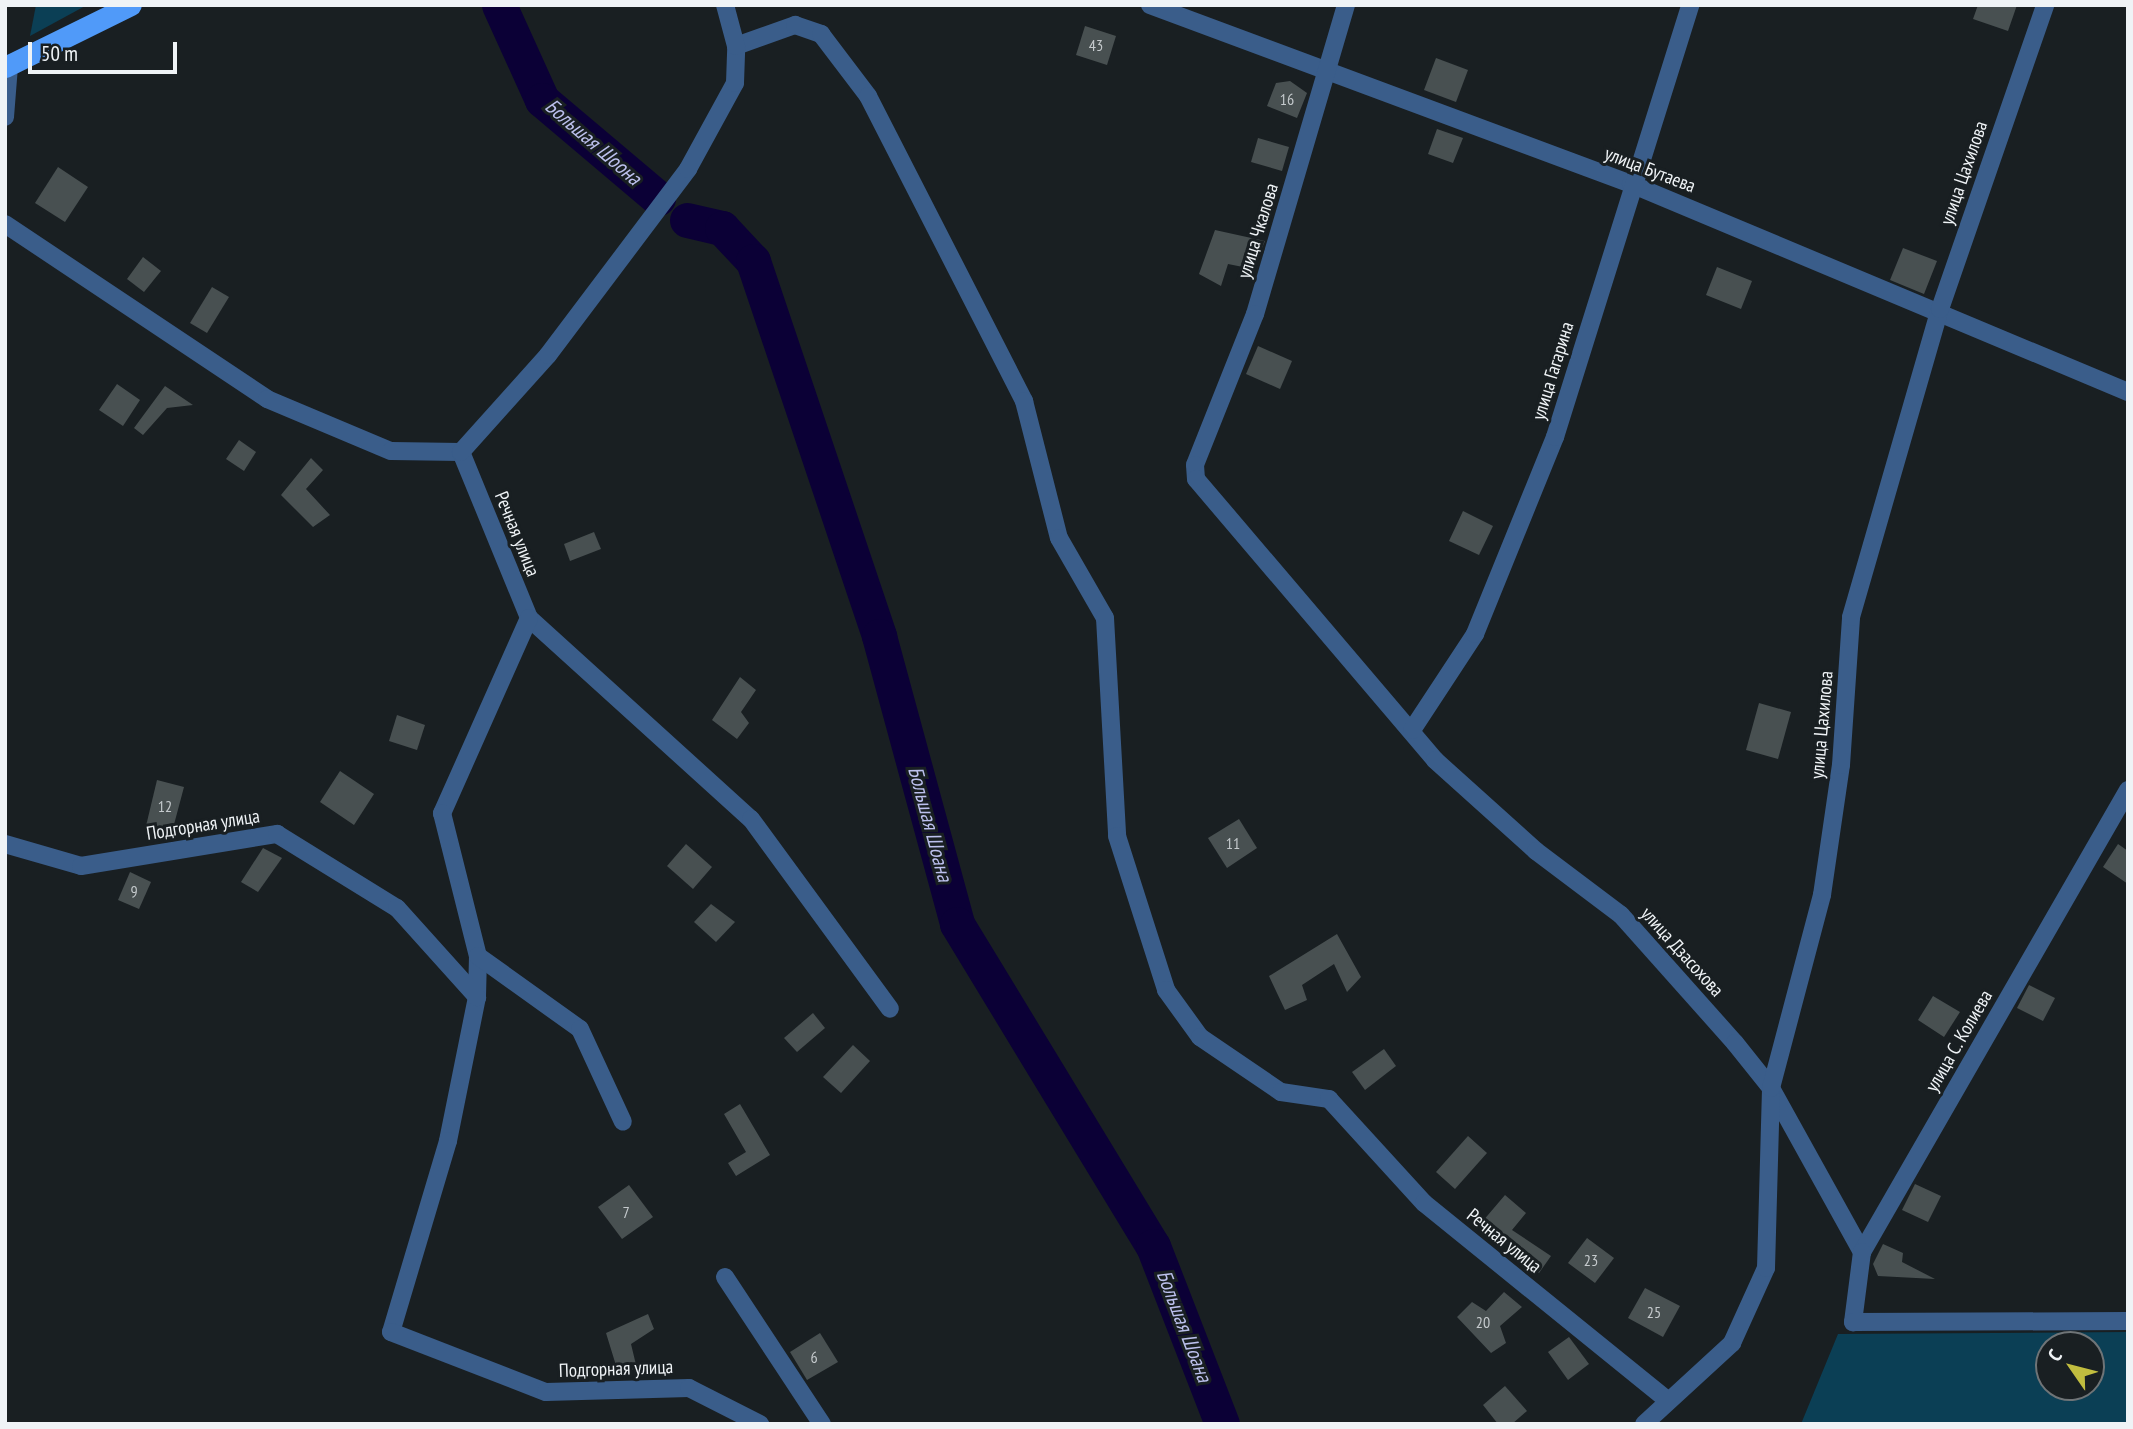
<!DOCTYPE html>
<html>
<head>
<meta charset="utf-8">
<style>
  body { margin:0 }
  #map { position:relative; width:2133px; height:1429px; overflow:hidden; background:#191f22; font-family:"PT Sans Narrow",sans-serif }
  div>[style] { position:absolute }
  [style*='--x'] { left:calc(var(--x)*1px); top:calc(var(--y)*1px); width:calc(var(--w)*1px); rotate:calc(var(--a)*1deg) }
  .green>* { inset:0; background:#0b3f55 }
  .river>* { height:35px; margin:-17.5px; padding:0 17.5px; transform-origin:17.5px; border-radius:17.5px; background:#0b0036 }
  .building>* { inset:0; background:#485051 }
  .street>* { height:18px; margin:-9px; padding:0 9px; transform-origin:9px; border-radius:9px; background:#3a5d8a }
  .primary>* { height:21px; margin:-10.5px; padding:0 10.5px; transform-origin:10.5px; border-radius:10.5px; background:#509af9 }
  span { translate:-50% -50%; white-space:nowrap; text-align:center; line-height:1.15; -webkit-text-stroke:6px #191f22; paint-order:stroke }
  .number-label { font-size:16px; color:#c5cacd }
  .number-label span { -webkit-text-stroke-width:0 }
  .street-label { font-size:19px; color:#eff3f6 }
  .water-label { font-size:21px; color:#bcc0ed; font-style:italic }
  .frame { position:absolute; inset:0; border:7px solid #eff3f6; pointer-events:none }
  .north { position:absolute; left:2035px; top:1331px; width:70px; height:70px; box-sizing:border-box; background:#191f22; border:2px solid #6f7477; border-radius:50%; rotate:305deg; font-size:19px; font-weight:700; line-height:28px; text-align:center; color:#eff3f6 }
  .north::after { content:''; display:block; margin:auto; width:24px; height:32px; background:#c1bd3f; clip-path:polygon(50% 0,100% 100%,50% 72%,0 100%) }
  .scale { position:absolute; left:28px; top:42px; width:149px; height:32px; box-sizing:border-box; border:4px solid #eff3f6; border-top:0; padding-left:9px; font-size:21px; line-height:24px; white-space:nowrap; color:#eff3f6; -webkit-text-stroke:5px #191f22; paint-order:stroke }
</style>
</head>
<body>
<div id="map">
  <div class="green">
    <i style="clip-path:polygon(36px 5px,87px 5px,30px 36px)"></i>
    <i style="clip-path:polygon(evenodd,2128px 1332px,2128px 1424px,1801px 1424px,1838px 1334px,2128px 1332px,2049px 1345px,2091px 1345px,2091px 1387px,2049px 1387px,2049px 1345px)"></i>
  </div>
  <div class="river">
    <i style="--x:499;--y:5;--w:104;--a:65.6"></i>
    <i style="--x:542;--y:100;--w:152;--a:40.2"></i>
    <i style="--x:687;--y:220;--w:36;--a:13"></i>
    <i style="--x:722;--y:228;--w:45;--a:46.8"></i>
    <i style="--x:753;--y:261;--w:396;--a:71.4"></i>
    <i style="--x:879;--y:636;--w:298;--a:74.8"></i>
    <i style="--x:957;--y:924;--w:377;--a:58.7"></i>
    <i style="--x:1153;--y:1246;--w:191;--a:68.8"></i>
  </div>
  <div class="building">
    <i style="clip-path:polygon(1978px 5px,2017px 5px,2008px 31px,1973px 19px)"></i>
    <i style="clip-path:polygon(1085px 26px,1116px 36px,1107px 65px,1076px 55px)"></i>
    <i style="clip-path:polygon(1436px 58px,1468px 70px,1456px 102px,1424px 90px)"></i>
    <i style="clip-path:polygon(1290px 81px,1307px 93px,1297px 118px,1267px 106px,1276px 83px)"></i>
    <i style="clip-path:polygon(1437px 129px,1463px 138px,1453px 163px,1428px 154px)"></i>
    <i style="clip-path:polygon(1258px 138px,1289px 147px,1282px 171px,1251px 162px)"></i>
    <i style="clip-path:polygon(58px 167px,88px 187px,65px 222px,35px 203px)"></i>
    <i style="clip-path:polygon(1215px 230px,1265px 241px,1253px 269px,1228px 264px,1221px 286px,1199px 274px)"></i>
    <i style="clip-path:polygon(1903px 248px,1937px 261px,1924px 294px,1890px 280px)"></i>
    <i style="clip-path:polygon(143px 257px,161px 271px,144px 292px,127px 279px)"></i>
    <i style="clip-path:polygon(1717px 267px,1752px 281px,1741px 309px,1706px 295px)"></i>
    <i style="clip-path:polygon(212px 287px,229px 297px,207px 333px,190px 323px)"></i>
    <i style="clip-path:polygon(1258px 346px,1292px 361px,1280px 389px,1246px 374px)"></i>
    <i style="clip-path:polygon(117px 384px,140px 400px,123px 426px,99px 410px)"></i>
    <i style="clip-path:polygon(165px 386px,193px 405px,167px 408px,143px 435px,134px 428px)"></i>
    <i style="clip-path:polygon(239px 440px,256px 452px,244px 471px,226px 459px)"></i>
    <i style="clip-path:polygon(311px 458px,323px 470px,306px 489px,330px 515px,313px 527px,281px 495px)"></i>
    <i style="clip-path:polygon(1463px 511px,1493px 526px,1479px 555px,1449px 541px)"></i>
    <i style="clip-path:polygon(594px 532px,601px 549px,570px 561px,564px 544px)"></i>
    <i style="clip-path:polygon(740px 677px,756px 690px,741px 712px,749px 723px,737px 739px,712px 720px)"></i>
    <i style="clip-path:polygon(1759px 703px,1791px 712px,1778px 759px,1746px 750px)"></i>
    <i style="clip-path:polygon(397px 715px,425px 725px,417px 750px,389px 741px)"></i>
    <i style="clip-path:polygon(340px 771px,374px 794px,354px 825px,320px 802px)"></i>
    <i style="clip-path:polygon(157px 780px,184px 787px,172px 832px,146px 826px)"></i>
    <i style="clip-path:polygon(1239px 819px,1257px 848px,1227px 868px,1208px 838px)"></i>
    <i style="clip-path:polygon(686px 844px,712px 867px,693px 889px,667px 866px)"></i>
    <i style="clip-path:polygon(2118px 844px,2128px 851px,2128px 884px,2103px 867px)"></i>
    <i style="clip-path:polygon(263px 848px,282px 858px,258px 892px,241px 882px)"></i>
    <i style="clip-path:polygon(130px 872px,151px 882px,139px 909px,118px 900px)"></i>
    <i style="clip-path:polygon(711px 904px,735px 922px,716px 942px,694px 922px)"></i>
    <i style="clip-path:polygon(1337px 934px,1361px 977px,1347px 992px,1334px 964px,1302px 985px,1307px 1000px,1285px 1010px,1269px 976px)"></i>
    <i style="clip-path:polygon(2029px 985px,2055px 998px,2043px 1021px,2017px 1008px)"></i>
    <i style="clip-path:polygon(1933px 996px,1960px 1012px,1944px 1037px,1918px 1020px)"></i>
    <i style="clip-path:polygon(813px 1013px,825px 1028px,797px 1052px,784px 1038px)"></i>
    <i style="clip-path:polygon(853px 1045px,870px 1061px,841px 1093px,823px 1077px)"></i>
    <i style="clip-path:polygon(1384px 1049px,1396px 1066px,1365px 1090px,1352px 1072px)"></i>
    <i style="clip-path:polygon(740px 1104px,770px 1155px,736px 1176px,728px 1163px,746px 1152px,724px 1114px)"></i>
    <i style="clip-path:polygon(1468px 1136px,1487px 1153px,1455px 1189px,1436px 1172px)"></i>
    <i style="clip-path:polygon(1915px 1184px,1941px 1196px,1928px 1222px,1902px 1210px)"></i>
    <i style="clip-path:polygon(629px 1185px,653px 1217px,622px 1239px,598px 1207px)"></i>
    <i style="clip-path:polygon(1505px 1195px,1526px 1213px,1512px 1230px,1551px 1256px,1539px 1273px,1482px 1222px)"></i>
    <i style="clip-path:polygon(1587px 1238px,1614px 1258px,1595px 1283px,1568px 1263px)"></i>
    <i style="clip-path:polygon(1883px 1244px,1903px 1253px,1902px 1262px,1935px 1279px,1878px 1276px,1873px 1264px)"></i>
    <i style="clip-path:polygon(1645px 1288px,1680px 1306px,1663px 1337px,1628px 1318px)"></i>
    <i style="clip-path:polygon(1504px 1292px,1522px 1307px,1500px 1326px,1506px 1343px,1491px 1353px,1457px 1317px,1472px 1302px,1486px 1311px)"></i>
    <i style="clip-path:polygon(648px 1314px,654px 1329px,631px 1344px,637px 1369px,618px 1372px,606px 1333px)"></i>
    <i style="clip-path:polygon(820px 1333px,838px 1362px,807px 1380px,790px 1352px)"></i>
    <i style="clip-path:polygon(1569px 1337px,1589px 1364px,1568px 1380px,1548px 1352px)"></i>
    <i style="clip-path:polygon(1505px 1386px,1527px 1411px,1512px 1424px,1498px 1424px,1483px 1405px)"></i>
  </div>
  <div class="street">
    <i style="--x:1150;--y:5;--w:513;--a:20.41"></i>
    <i style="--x:1631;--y:184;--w:539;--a:22.71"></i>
    <i style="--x:1346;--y:5;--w:322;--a:106.4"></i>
    <i style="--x:1255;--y:314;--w:162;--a:111.7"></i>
    <i style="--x:1195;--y:465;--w:14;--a:86"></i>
    <i style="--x:1196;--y:479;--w:369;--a:49.6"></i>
    <i style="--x:1435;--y:760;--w:136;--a:42"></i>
    <i style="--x:1536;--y:851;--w:106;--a:37"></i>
    <i style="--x:1621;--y:915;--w:171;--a:48.3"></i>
    <i style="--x:1735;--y:1043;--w:58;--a:51.3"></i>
    <i style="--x:1771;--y:1088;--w:188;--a:61"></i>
    <i style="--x:736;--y:46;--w:63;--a:-19.6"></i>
    <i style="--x:795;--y:25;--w:28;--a:19"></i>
    <i style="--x:821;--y:34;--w:78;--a:52.8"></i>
    <i style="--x:868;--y:96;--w:343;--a:62.9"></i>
    <i style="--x:1024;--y:401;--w:141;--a:75.7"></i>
    <i style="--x:1059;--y:538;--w:92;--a:60.1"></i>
    <i style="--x:1105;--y:618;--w:218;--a:86.8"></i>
    <i style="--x:1117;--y:836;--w:162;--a:72.3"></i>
    <i style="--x:1166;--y:990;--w:58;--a:54.1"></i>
    <i style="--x:1200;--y:1037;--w:98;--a:34.2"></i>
    <i style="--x:1281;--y:1092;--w:49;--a:8.3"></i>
    <i style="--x:1329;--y:1099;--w:141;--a:47.6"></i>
    <i style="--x:1424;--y:1203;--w:313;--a:39"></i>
    <i style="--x:5;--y:117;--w:51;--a:-85.5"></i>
    <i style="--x:5;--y:224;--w:315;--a:33.7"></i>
    <i style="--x:267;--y:399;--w:134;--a:22.8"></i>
    <i style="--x:391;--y:451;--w:70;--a:0.8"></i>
    <i style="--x:461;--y:452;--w:179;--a:67.7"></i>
    <i style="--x:529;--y:618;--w:299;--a:42.2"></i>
    <i style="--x:751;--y:819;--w:235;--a:53.8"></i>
    <i style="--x:461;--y:452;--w:130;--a:-48.1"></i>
    <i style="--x:548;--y:355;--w:233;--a:-53"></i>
    <i style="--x:688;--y:169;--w:98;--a:-61.3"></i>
    <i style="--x:735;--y:83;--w:37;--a:-88"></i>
    <i style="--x:736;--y:46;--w:42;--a:-105"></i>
    <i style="--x:529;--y:618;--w:214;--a:114"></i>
    <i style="--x:442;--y:813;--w:147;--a:75.9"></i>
    <i style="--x:478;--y:956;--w:41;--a:91.4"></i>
    <i style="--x:477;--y:997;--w:147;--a:101.4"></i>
    <i style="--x:448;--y:1141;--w:199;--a:106.6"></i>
    <i style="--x:391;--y:1332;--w:166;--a:21.2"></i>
    <i style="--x:546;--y:1392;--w:143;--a:-1.6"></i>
    <i style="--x:689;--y:1388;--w:80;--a:26.9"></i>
    <i style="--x:1412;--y:730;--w:115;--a:-56.7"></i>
    <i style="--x:1475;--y:634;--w:213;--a:-67.9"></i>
    <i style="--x:1555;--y:437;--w:453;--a:-72.6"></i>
    <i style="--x:2128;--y:790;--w:533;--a:119.93"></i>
    <i style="--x:1862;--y:1252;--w:71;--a:97.3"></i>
    <i style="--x:1853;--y:1322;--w:275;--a:-0.2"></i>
    <i style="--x:5;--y:844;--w:79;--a:16.1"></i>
    <i style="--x:81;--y:866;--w:199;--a:-9.3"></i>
    <i style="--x:277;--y:834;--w:141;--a:31.7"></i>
    <i style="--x:397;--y:908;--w:120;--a:48"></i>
    <i style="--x:478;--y:956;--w:125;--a:35.6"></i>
    <i style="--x:580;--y:1029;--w:102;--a:65.2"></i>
    <i style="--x:725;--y:1277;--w:176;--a:56.6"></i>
    <i style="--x:1644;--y:1424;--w:120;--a:-42.6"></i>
    <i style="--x:1732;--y:1343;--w:82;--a:-65.6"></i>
    <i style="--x:1766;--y:1268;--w:180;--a:-88.4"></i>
    <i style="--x:1771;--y:1088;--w:200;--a:-75.2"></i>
    <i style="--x:1822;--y:895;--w:131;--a:-81.7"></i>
    <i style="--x:1841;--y:765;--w:148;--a:-86.1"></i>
    <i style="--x:1851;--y:617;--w:321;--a:-73.9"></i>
    <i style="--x:1940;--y:309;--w:322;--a:-70.9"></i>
  </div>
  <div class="primary">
    <i style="--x:5;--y:67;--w:140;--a:-26.2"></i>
  </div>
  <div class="number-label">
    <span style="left:1096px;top:45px">43</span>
    <span style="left:1287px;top:99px">16</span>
    <span style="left:165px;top:806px">12</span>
    <span style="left:1233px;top:843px">11</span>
    <span style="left:134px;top:891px">9</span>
    <span style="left:626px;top:1212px">7</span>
    <span style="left:1591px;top:1260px">23</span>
    <span style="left:1654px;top:1312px">25</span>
    <span style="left:1483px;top:1322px">20</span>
    <span style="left:814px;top:1357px">6</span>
  </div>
  <div class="street-label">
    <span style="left:1650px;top:170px;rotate:21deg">улица Бутаева</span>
    <span style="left:1964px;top:173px;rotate:-71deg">улица Цахилова</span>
    <span style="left:1258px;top:231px;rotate:-73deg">улица Чкалова</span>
    <span style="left:1553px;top:371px;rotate:-73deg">улица Гагарина</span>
    <span style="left:517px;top:534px;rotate:68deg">Речная улица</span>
    <span style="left:1822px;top:725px;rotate:-85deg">улица Цахилова</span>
    <span style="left:203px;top:825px;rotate:-9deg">Подгорная улица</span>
    <span style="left:1682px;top:952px;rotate:48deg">улица Дзасохова</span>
    <span style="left:1959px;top:1041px;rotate:-60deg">улица С. Колиева</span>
    <span style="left:1504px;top:1241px;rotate:39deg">Речная улица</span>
    <span style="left:616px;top:1369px;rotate:-2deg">Подгорная улица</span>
  </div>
  <div class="water-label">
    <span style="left:593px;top:142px;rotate:41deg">Большая Шоона</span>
    <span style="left:930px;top:824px;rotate:75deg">Большая Шоана</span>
    <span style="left:1184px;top:1326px;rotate:69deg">Большая Шоана</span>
  </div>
  <div class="frame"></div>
  <div class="north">С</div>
  <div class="scale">50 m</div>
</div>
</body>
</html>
